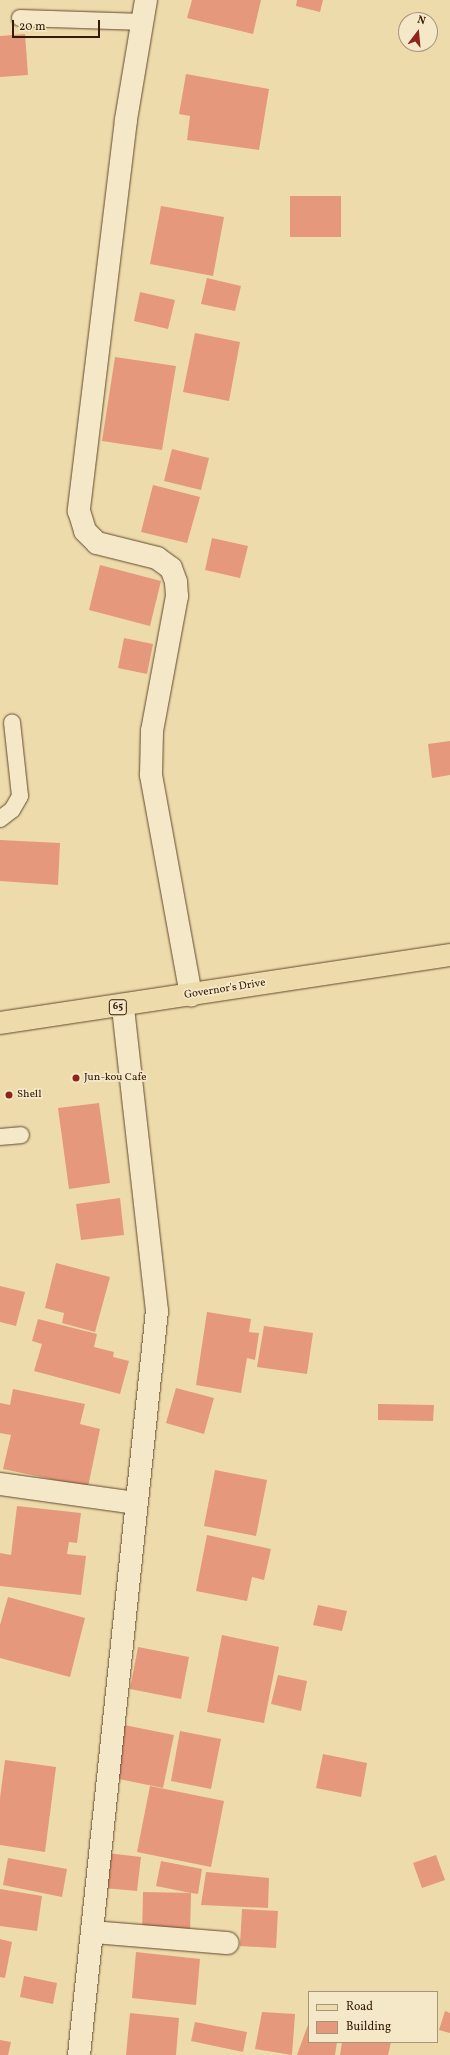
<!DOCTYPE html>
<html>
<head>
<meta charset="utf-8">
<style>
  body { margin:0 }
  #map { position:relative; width:450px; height:2055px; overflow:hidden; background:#eedbac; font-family:Vollkorn,serif }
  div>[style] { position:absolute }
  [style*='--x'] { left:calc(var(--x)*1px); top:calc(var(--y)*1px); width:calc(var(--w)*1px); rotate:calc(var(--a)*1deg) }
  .building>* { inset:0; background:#e5987b }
  .roads { filter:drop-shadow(0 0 1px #624a2d) drop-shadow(0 0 1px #624a2d) }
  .service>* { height:16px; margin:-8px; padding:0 8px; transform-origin:8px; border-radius:8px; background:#f4e8c9 }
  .minor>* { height:22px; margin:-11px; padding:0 11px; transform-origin:11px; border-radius:11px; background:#f4e8c9 }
  .primary>* { height:22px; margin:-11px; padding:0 11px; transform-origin:11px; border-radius:11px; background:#eedbac }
  .dots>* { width:11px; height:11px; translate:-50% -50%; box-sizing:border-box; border:2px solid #f4e8c9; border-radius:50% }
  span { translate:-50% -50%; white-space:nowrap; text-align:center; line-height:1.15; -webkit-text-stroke:3.5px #f4e8c9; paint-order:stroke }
  .shield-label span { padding:1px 3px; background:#f4e8c9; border:1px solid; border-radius:3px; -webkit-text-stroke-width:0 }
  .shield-label { font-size:10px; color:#341903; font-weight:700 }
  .street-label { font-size:11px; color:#341903 }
  .poi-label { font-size:11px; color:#341903 }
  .left { translate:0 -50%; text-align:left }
  .legend { position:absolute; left:308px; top:1991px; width:130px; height:52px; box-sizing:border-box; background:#f4e8c9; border:1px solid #a7957a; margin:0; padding:5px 7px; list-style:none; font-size:12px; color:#341903 }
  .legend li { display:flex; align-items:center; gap:8px; height:20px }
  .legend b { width:20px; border:1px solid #a7957a }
  .north { position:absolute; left:398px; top:12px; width:40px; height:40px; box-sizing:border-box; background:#f4e8c9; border:1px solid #a7957a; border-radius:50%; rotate:16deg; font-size:11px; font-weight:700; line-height:16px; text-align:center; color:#341903 }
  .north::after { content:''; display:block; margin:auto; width:14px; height:18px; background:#8f2418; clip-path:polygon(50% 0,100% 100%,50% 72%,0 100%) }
  .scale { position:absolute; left:12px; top:20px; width:88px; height:18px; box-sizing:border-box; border:2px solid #341903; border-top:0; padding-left:5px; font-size:12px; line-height:14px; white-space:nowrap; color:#341903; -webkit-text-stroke:3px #f4e8c9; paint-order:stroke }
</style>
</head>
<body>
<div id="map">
  <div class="building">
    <i style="clip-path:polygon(192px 0,261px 0,253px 34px,187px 18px)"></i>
    <i style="clip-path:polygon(297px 0,323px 0,320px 12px,296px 6px)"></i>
    <i style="clip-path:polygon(25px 34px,28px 75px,0 77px,0 36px)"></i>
    <i style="clip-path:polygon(186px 74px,269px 89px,259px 150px,187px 140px,190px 116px,179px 114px)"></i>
    <i style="clip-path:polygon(290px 196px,341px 196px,341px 237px,290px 237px)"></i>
    <i style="clip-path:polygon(161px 206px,224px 217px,213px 276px,150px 264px)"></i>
    <i style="clip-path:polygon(207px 278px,241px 286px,235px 311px,201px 304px)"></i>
    <i style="clip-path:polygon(140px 292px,175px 300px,168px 329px,134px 321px)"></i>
    <i style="clip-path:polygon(195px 333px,240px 342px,229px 401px,183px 392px)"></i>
    <i style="clip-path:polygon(115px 357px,176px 366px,162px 450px,102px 441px)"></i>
    <i style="clip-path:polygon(172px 449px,209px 458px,201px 490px,164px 481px)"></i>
    <i style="clip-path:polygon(153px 485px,200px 497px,187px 543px,141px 532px)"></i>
    <i style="clip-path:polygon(212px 538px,248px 546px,240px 578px,205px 570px)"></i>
    <i style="clip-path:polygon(100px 565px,161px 581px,150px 626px,89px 610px)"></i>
    <i style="clip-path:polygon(124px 638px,153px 644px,147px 674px,118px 668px)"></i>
    <i style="clip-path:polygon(450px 741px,450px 775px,432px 778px,428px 744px)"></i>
    <i style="clip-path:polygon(0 840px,60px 843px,58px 885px,0 881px)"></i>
    <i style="clip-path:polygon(99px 1103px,110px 1183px,69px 1189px,58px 1108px)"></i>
    <i style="clip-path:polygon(120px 1198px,124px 1235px,81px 1240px,76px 1204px)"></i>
    <i style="clip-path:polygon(56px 1263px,110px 1277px,95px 1332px,62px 1323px,64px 1313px,45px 1308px)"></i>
    <i style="clip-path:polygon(0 1286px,25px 1292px,16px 1326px,0 1322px)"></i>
    <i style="clip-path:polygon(207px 1312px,251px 1319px,249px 1332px,259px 1333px,255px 1360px,247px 1358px,241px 1393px,196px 1385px)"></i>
    <i style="clip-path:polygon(38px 1319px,97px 1334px,94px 1347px,114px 1352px,113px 1357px,129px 1361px,120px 1394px,34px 1371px,42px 1344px,32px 1341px)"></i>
    <i style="clip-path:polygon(264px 1326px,313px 1333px,307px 1374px,257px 1367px)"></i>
    <i style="clip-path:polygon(176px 1388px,214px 1398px,204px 1434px,166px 1423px)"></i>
    <i style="clip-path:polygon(13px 1389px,85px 1404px,80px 1424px,100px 1429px,88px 1487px,3px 1469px,11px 1435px,0 1433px,0 1403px,10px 1405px)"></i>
    <i style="clip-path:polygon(378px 1404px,434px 1405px,433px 1421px,378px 1420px)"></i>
    <i style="clip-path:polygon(215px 1470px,267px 1480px,256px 1536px,204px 1526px)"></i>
    <i style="clip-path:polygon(17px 1506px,81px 1513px,77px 1543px,69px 1542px,67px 1554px,86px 1556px,81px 1595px,0 1586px,0 1553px,11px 1555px)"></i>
    <i style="clip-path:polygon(207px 1535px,271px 1549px,264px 1580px,252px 1577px,247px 1601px,196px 1591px)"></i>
    <i style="clip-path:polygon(8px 1597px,85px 1618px,70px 1677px,0 1658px,0 1625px)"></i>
    <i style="clip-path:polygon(318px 1605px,347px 1611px,342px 1631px,313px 1625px)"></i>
    <i style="clip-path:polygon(222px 1635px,279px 1647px,264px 1723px,207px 1712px)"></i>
    <i style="clip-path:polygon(138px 1647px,189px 1657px,181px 1699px,130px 1689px)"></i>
    <i style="clip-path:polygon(278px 1675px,307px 1681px,301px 1711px,271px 1704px)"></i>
    <i style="clip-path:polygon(124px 1725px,174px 1735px,163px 1788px,114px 1778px)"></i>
    <i style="clip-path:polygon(180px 1731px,221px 1739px,211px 1789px,171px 1781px)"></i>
    <i style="clip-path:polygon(323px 1754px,367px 1763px,361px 1797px,316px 1788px)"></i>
    <i style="clip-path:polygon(5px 1760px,56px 1767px,45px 1852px,0 1845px,0 1798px)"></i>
    <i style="clip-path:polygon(150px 1786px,224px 1801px,211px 1867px,137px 1852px)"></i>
    <i style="clip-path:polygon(107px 1853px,141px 1857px,137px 1891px,103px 1888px)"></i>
    <i style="clip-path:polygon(436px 1855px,445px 1880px,422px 1888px,413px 1863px)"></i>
    <i style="clip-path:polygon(8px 1858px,67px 1869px,62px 1897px,3px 1885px)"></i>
    <i style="clip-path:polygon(161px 1861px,202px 1869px,198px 1894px,191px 1893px,190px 1936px,142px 1935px,143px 1892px,191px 1893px,156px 1886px)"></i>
    <i style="clip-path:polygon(206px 1872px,269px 1878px,268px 1908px,201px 1905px)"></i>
    <i style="clip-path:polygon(0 1889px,42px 1896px,37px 1931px,0 1926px)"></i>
    <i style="clip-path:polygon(242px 1909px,278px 1911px,276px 1948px,240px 1946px)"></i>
    <i style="clip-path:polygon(0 1939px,12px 1942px,5px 1978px,0 1977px)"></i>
    <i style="clip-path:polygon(136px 1952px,200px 1959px,196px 2005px,132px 1998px)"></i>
    <i style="clip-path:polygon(24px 1976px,57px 1983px,53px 2004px,20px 1997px)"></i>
    <i style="clip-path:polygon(445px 2011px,450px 2013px,450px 2033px,439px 2030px)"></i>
    <i style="clip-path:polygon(262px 2012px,295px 2014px,292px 2055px,255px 2049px)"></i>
    <i style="clip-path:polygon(130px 2013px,179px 2018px,176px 2055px,126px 2055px)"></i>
    <i style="clip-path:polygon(195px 2022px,247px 2032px,243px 2052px,191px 2041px)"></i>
    <i style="clip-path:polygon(309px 2022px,309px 2042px,337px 2042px,335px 2055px,297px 2055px)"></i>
    <i style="clip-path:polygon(0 2040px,11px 2042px,8px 2055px,0 2055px)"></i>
    <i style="clip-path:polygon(342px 2042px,391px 2042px,388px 2055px,340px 2055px)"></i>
  </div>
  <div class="roads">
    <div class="service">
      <i style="--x:20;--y:18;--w:124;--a:1.8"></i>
      <i style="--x:0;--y:819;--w:15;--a:-37"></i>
      <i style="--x:12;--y:810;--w:16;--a:-60"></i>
      <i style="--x:20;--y:796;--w:74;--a:-96.2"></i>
      <i style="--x:0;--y:1137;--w:21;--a:-5"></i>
    </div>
    <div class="minor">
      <i style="--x:146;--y:0;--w:122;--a:99.5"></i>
      <i style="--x:126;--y:120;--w:394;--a:96.9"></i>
      <i style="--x:79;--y:511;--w:21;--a:73"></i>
      <i style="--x:85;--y:531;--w:17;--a:45"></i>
      <i style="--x:97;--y:543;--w:62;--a:14"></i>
      <i style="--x:157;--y:558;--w:17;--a:36"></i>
      <i style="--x:171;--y:568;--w:15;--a:70"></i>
      <i style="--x:176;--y:582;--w:14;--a:86"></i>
      <i style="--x:177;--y:596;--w:137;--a:100.5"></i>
      <i style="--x:152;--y:731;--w:44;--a:91.3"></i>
      <i style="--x:151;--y:775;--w:224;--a:79.7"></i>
      <i style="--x:0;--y:1484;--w:136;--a:8"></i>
      <i style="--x:93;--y:1932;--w:135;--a:4.7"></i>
      <i style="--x:79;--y:2055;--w:748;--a:-84.02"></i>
      <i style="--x:157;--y:1311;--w:307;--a:-96.4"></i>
    </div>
    <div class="primary">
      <i style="--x:0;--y:1023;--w:455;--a:-8.6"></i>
    </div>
  </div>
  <div class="dots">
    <i style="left:76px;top:1078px;background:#8f2418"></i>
    <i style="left:9px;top:1095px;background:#8f2418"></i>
  </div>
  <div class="shield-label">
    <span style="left:118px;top:1007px">65</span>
  </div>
  <div class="street-label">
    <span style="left:225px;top:990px;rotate:-9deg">Governor's Drive</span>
  </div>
  <div class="poi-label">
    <span class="left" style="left:84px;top:1078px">Jun-kou Cafe</span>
    <span class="left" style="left:17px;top:1095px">Shell</span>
  </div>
  <ul class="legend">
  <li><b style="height:5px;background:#eedbac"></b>Road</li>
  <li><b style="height:11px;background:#e5987b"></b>Building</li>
  </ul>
  <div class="north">N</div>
  <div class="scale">20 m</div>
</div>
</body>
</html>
